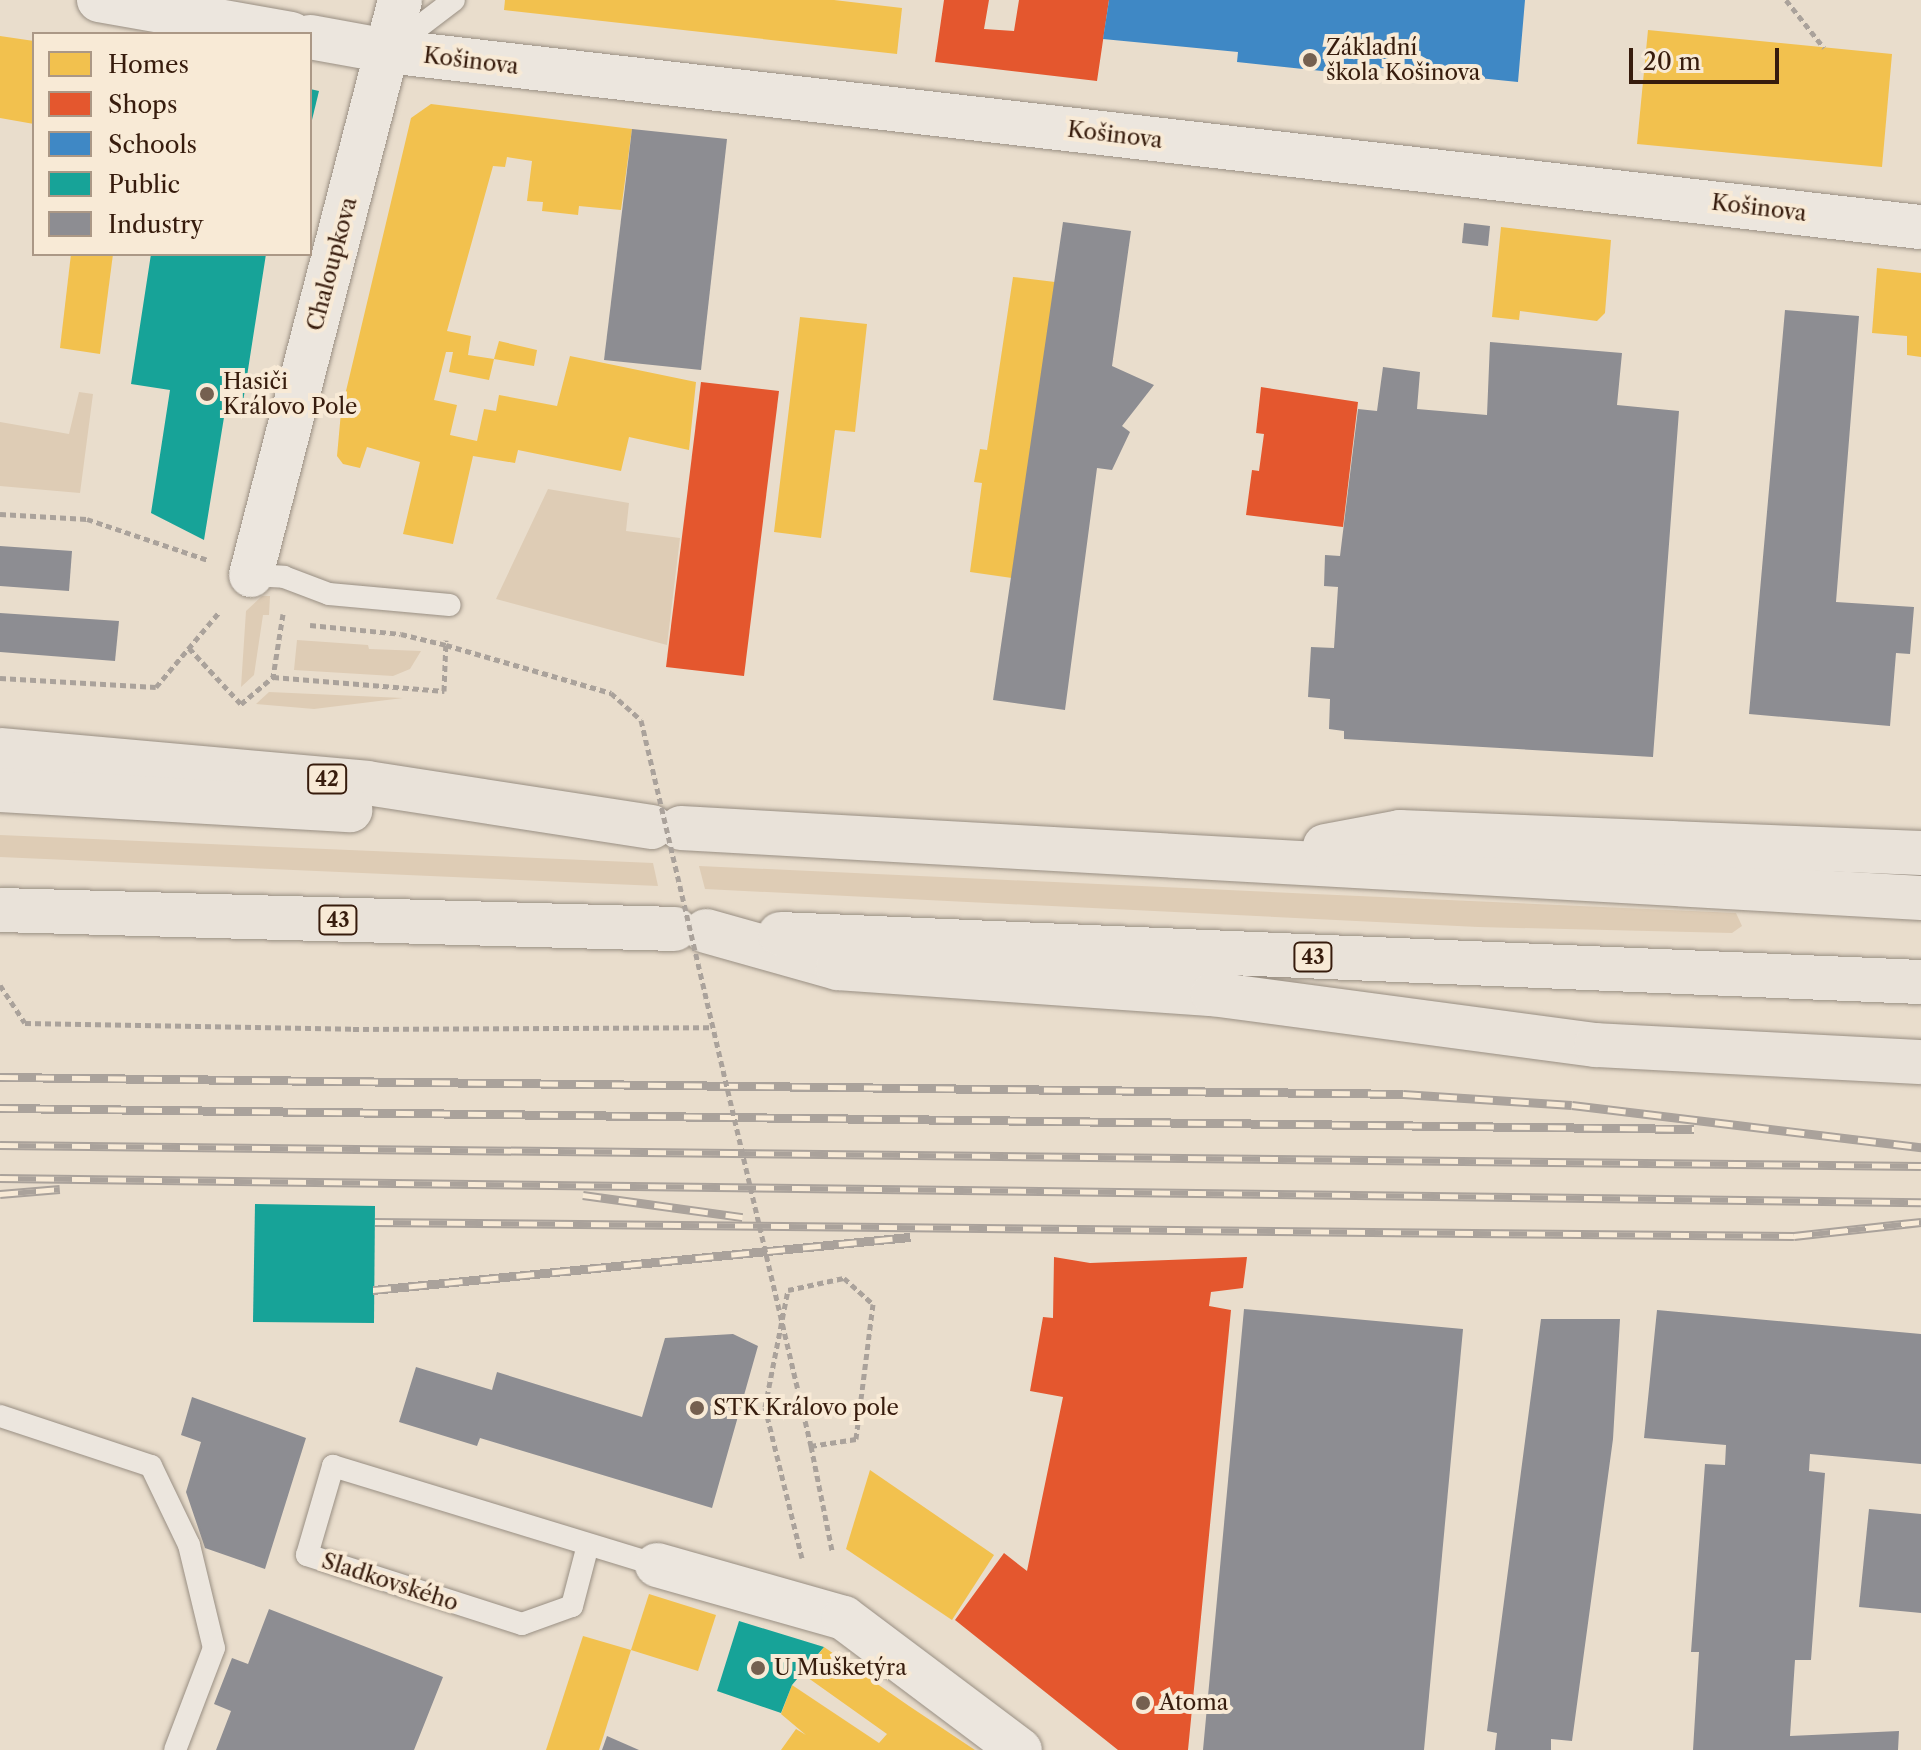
<!DOCTYPE html>
<html>
<head>
<meta charset="utf-8">
<style>
  body { margin:0 }
  #map { position:relative; width:1921px; height:1750px; overflow:hidden; background:#e9ddcc; font-family:"Libre Caslon Text",serif }
  div>[style] { position:absolute }
  [style*='--x'] { left:calc(var(--x)*1px); top:calc(var(--y)*1px); width:calc(var(--w)*1px); rotate:calc(var(--a)*1deg) }
  .green>* { inset:0; background:#deccb5 }
  .homes>* { inset:0; background:#f2c14e }
  .shops>* { inset:0; background:#e4572e }
  .schools>* { inset:0; background:#3f88c5 }
  .public>* { inset:0; background:#17a398 }
  .industry>* { inset:0; background:#8d8d92 }
  .path>* { height:5px; margin-top:-2.5px; transform-origin:0; background:repeating-linear-gradient(90deg,#aaa29b 0 6px,transparent 0 10px) }
  .roads { filter:drop-shadow(0 0 2px #998f83) drop-shadow(0 0 2px #998f83) }
  .lane>* { height:22px; margin:-11px; padding:0 11px; transform-origin:11px; border-radius:11px; background:#ece6de }
  .street>* { height:44px; margin:-22px; padding:0 22px; transform-origin:22px; border-radius:22px; background:#ece6de }
  .highway>* { height:44px; margin:-22px; padding:0 22px; transform-origin:22px; border-radius:22px; background:#e9e2d9 }
  .rail>* { height:9px; margin-top:-4.5px; transform-origin:0; background:repeating-linear-gradient(90deg,#f8ead6 0 18px,#aaa29b 0 36px); box-sizing:border-box; border-block:2px solid #aaa29b }
  .path-bridge>* { height:5px; margin-top:-2.5px; transform-origin:0; background:repeating-linear-gradient(90deg,#aaa29b 0 6px,transparent 0 10px) }
  .dots>* { width:22px; height:22px; translate:-50% -50%; box-sizing:border-box; border:4px solid #f8ead6; border-radius:50% }
  span { translate:-50% -50%; white-space:nowrap; text-align:center; line-height:1.15; -webkit-text-stroke:8px #f8ead6; paint-order:stroke }
  .shield-label span { padding:2px 6px; background:#f8ead6; border:2px solid; border-radius:6px; -webkit-text-stroke-width:0 }
  .shield-label { font-size:20px; color:#371c0d; font-weight:700 }
  .poi-label { font-size:22px; color:#371c0d }
  .left { translate:0 -50%; text-align:left }
  .street-label { font-size:22px; color:#371c0d }
  .legend { position:absolute; left:32px; top:32px; width:280px; height:224px; box-sizing:border-box; background:#f8ead6; border:2px solid #ab9886; margin:0; padding:10px 14px; list-style:none; font-size:24px; color:#371c0d }
  .legend li { display:flex; align-items:center; gap:16px; height:40px }
  .legend b { width:40px; border:2px solid #ab9886 }
  .scale { position:absolute; left:1629px; top:48px; width:150px; height:36px; box-sizing:border-box; border:4px solid #371c0d; border-top:0; padding-left:10px; font-size:24px; line-height:28px; white-space:nowrap; color:#371c0d; -webkit-text-stroke:6px #f8ead6; paint-order:stroke }
</style>
</head>
<body>
<div id="map">
  <div class="green">
    <i style="clip-path:polygon(79px 392px,93px 394px,80px 493px,0 486px,0 422px,69px 434px)"></i>
    <i style="clip-path:polygon(548px 489px,629px 503px,626px 531px,680px 538px,667px 645px,496px 599px)"></i>
    <i style="clip-path:polygon(262px 596px,270px 596px,269px 615px,263px 615px,254px 675px,241px 687px,246px 611px)"></i>
    <i style="clip-path:polygon(297px 640px,368px 645px,369px 649px,421px 651px,410px 669px,393px 676px,294px 670px)"></i>
    <i style="clip-path:polygon(269px 692px,403px 698px,314px 709px,256px 704px)"></i>
    <i style="clip-path:polygon(0 835px,653px 863px,658px 886px,0 857px)"></i>
    <i style="clip-path:polygon(699px 866px,1736px 913px,1742px 926px,1732px 933px,1478px 927px,705px 889px)"></i>
  </div>
  <div class="homes">
    <i style="clip-path:polygon(505px 0,834px 0,902px 8px,897px 54px,504px 10px)"></i>
    <i style="clip-path:polygon(1648px 30px,1892px 54px,1882px 167px,1637px 144px)"></i>
    <i style="clip-path:polygon(0 36px,34px 41px,34px 124px,0 118px)"></i>
    <i style="clip-path:polygon(431px 104px,632px 129px,621px 210px,579px 206px,578px 215px,542px 211px,543px 202px,527px 201px,532px 161px,507px 157px,505px 167px,493px 166px,447px 331px,471px 336px,468px 355px,494px 359px,489px 380px,449px 372px,453px 352px,446px 352px,434px 400px,457px 405px,450px 435px,477px 441px,484px 409px,496px 411px,499px 395px,557px 406px,570px 356px,696px 382px,689px 450px,629px 437px,621px 471px,518px 450px,515px 463px,473px 456px,453px 544px,403px 534px,420px 462px,367px 447px,360px 468px,343px 464px,337px 456px,341px 412px,411px 118px)"></i>
    <i style="clip-path:polygon(1501px 227px,1611px 240px,1605px 313px,1597px 321px,1520px 311px,1519px 320px,1492px 317px)"></i>
    <i style="clip-path:polygon(71px 254px,113px 254px,100px 354px,60px 348px)"></i>
    <i style="clip-path:polygon(1877px 268px,1921px 273px,1921px 357px,1907px 355px,1907px 336px,1872px 333px)"></i>
    <i style="clip-path:polygon(1013px 277px,1055px 282px,1012px 578px,970px 572px,982px 483px,974px 482px,980px 449px,987px 450px)"></i>
    <i style="clip-path:polygon(800px 317px,867px 324px,855px 432px,835px 430px,821px 538px,774px 532px)"></i>
    <i style="clip-path:polygon(499px 341px,537px 350px,534px 366px,494px 359px)"></i>
    <i style="clip-path:polygon(870px 1470px,994px 1555px,952px 1620px,846px 1549px)"></i>
    <i style="clip-path:polygon(649px 1594px,716px 1615px,698px 1671px,631px 1650px)"></i>
    <i style="clip-path:polygon(583px 1636px,631px 1650px,599px 1750px,546px 1750px)"></i>
    <i style="clip-path:polygon(824px 1647px,909px 1706px,975px 1750px,781px 1750px,796px 1729px,806px 1735px,781px 1714px,792px 1685px,879px 1743px,887px 1734px,804px 1675px)"></i>
  </div>
  <div class="shops">
    <i style="clip-path:polygon(944px 0,989px 0,984px 29px,1014px 31px,1019px 0,1109px 0,1097px 81px,935px 62px)"></i>
    <i style="clip-path:polygon(701px 382px,779px 391px,744px 676px,666px 667px)"></i>
    <i style="clip-path:polygon(1261px 387px,1358px 402px,1343px 527px,1246px 515px,1252px 470px,1259px 471px,1264px 434px,1256px 433px)"></i>
    <i style="clip-path:polygon(1054px 1257px,1090px 1263px,1247px 1257px,1243px 1288px,1211px 1292px,1209px 1306px,1231px 1310px,1188px 1750px,1118px 1750px,955px 1620px,1004px 1553px,1027px 1571px,1063px 1397px,1030px 1391px,1043px 1317px,1053px 1318px)"></i>
  </div>
  <div class="schools">
    <i style="clip-path:polygon(1109px 0,1525px 0,1518px 82px,1380px 68px,1379px 77px,1237px 62px,1238px 52px,1103px 39px)"></i>
  </div>
  <div class="public">
    <i style="clip-path:polygon(310px 89px,319px 91px,311px 124px,310px 123px)"></i>
    <i style="clip-path:polygon(151px 254px,266px 254px,243px 402px,227px 399px,204px 540px,151px 513px,170px 390px,131px 384px)"></i>
    <i style="clip-path:polygon(255px 1204px,375px 1206px,374px 1323px,253px 1322px)"></i>
    <i style="clip-path:polygon(739px 1621px,824px 1647px,792px 1685px,781px 1713px,717px 1691px)"></i>
  </div>
  <div class="industry">
    <i style="clip-path:polygon(632px 129px,727px 139px,701px 370px,604px 360px)"></i>
    <i style="clip-path:polygon(1063px 222px,1131px 231px,1112px 366px,1154px 385px,1122px 426px,1130px 432px,1112px 470px,1097px 468px,1065px 710px,993px 700px)"></i>
    <i style="clip-path:polygon(1464px 223px,1490px 226px,1488px 246px,1462px 243px)"></i>
    <i style="clip-path:polygon(1785px 310px,1859px 316px,1836px 602px,1914px 607px,1910px 654px,1896px 653px,1890px 726px,1749px 714px)"></i>
    <i style="clip-path:polygon(1490px 342px,1622px 353px,1617px 405px,1679px 411px,1653px 757px,1344px 739px,1344px 731px,1329px 729px,1330px 699px,1308px 697px,1311px 647px,1334px 648px,1338px 587px,1324px 586px,1325px 555px,1340px 556px,1358px 409px,1377px 411px,1383px 367px,1420px 372px,1417px 409px,1487px 415px)"></i>
    <i style="clip-path:polygon(0 546px,72px 551px,69px 591px,0 586px)"></i>
    <i style="clip-path:polygon(0 613px,119px 621px,115px 661px,0 652px)"></i>
    <i style="clip-path:polygon(1244px 1309px,1463px 1329px,1424px 1750px,1203px 1750px)"></i>
    <i style="clip-path:polygon(1657px 1310px,1921px 1334px,1921px 1464px,1810px 1454px,1809px 1471px,1825px 1473px,1811px 1660px,1795px 1660px,1790px 1736px,1899px 1731px,1898px 1750px,1693px 1750px,1699px 1652px,1691px 1652px,1705px 1464px,1725px 1465px,1726px 1445px,1644px 1438px)"></i>
    <i style="clip-path:polygon(1541px 1319px,1620px 1319px,1613px 1439px,1572px 1741px,1551px 1739px,1551px 1750px,1495px 1750px,1497px 1733px,1487px 1731px)"></i>
    <i style="clip-path:polygon(733px 1334px,758px 1346px,712px 1508px,480px 1438px,477px 1446px,399px 1422px,416px 1367px,492px 1390px,497px 1372px,642px 1417px,665px 1338px)"></i>
    <i style="clip-path:polygon(192px 1397px,306px 1438px,265px 1569px,205px 1548px,186px 1492px,201px 1442px,181px 1435px)"></i>
    <i style="clip-path:polygon(1869px 1509px,1921px 1514px,1921px 1613px,1859px 1607px)"></i>
    <i style="clip-path:polygon(269px 1609px,443px 1677px,414px 1750px,216px 1750px,231px 1711px,214px 1704px,232px 1658px,248px 1664px)"></i>
    <i style="clip-path:polygon(607px 1736px,639px 1750px,602px 1750px)"></i>
  </div>
  <div class="path">
    <i style="--x:1786;--y:0;--w:61;--a:51.6"></i>
    <i style="--x:0;--y:514;--w:87;--a:3.3"></i>
    <i style="--x:87;--y:519;--w:128;--a:18.7"></i>
    <i style="--x:283;--y:614;--w:64;--a:99"></i>
    <i style="--x:273;--y:677;--w:172;--a:4.7"></i>
    <i style="--x:444;--y:691;--w:51;--a:-87.8"></i>
    <i style="--x:189;--y:648;--w:76;--a:47.1"></i>
    <i style="--x:241;--y:704;--w:42;--a:-40.2"></i>
    <i style="--x:0;--y:678;--w:156;--a:3.3"></i>
    <i style="--x:156;--y:687;--w:99;--a:-49.9"></i>
    <i style="--x:0;--y:985;--w:45;--a:56.7"></i>
    <i style="--x:25;--y:1023;--w:328;--a:1"></i>
    <i style="--x:353;--y:1029;--w:357;--a:-0.3"></i>
    <i style="--x:802;--y:1558;--w:155;--a:-103.8"></i>
    <i style="--x:765;--y:1407;--w:119;--a:-78.9"></i>
    <i style="--x:788;--y:1290;--w:57;--a:-12.1"></i>
    <i style="--x:844;--y:1278;--w:39;--a:42"></i>
    <i style="--x:873;--y:1304;--w:136;--a:97.2"></i>
    <i style="--x:856;--y:1439;--w:46;--a:171.2"></i>
    <i style="--x:811;--y:1446;--w:106;--a:78.6"></i>
  </div>
  <div class="roads">
    <div class="lane">
      <i style="--x:391;--y:48;--w:79;--a:-37.3"></i>
      <i style="--x:251;--y:575;--w:33;--a:3"></i>
      <i style="--x:284;--y:577;--w:48;--a:20.7"></i>
      <i style="--x:329;--y:594;--w:121;--a:5.2"></i>
      <i style="--x:0;--y:1416;--w:159;--a:18.3"></i>
      <i style="--x:151;--y:1466;--w:88;--a:64.3"></i>
      <i style="--x:189;--y:1545;--w:106;--a:76.4"></i>
      <i style="--x:214;--y:1648;--w:109;--a:110.9"></i>
      <i style="--x:588;--y:1545;--w:63;--a:104.7"></i>
      <i style="--x:572;--y:1606;--w:53;--a:160.2"></i>
      <i style="--x:522;--y:1624;--w:226;--a:-162.2"></i>
      <i style="--x:307;--y:1555;--w:93;--a:-73.7"></i>
      <i style="--x:333;--y:1466;--w:339;--a:17"></i>
    </div>
    <div class="street">
      <i style="--x:99;--y:0;--w:195;--a:10"></i>
      <i style="--x:310;--y:37;--w:78;--a:10.3"></i>
      <i style="--x:387;--y:51;--w:1544;--a:6.55"></i>
      <i style="--x:251;--y:575;--w:594;--a:-75.47"></i>
      <i style="--x:657;--y:1565;--w:194;--a:15.8"></i>
      <i style="--x:844;--y:1618;--w:220;--a:36.9"></i>
    </div>
    <div class="highway">
      <i style="--x:0;--y:750;--w:368;--a:5.1"></i>
      <i style="--x:367;--y:783;--w:288;--a:8.8"></i>
      <i style="--x:0;--y:790;--w:351;--a:3.3"></i>
      <i style="--x:681;--y:828;--w:1242;--a:3.23"></i>
      <i style="--x:1325;--y:846;--w:76;--a:-10.6"></i>
      <i style="--x:1400;--y:832;--w:521;--a:2.31"></i>
      <i style="--x:0;--y:910;--w:675;--a:1.61"></i>
      <i style="--x:706;--y:931;--w:137;--a:15.7"></i>
      <i style="--x:838;--y:968;--w:376;--a:4"></i>
      <i style="--x:1213;--y:994;--w:386;--a:7.6"></i>
      <i style="--x:1596;--y:1045;--w:325;--a:3"></i>
      <i style="--x:780;--y:934;--w:1142;--a:2.41"></i>
    </div>
  </div>
  <div class="rail">
    <i style="--x:0;--y:1077;--w:1403;--a:0.69"></i>
    <i style="--x:1403;--y:1094;--w:169;--a:3.7"></i>
    <i style="--x:1572;--y:1105;--w:352;--a:6.9"></i>
    <i style="--x:0;--y:1108;--w:1694;--a:0.71"></i>
    <i style="--x:0;--y:1145;--w:1921;--a:0.63"></i>
    <i style="--x:0;--y:1178;--w:1921;--a:0.72"></i>
    <i style="--x:0;--y:1194;--w:60;--a:-4.8"></i>
    <i style="--x:583;--y:1195;--w:161;--a:7.9"></i>
    <i style="--x:375;--y:1222;--w:1419;--a:0.57"></i>
    <i style="--x:1794;--y:1236;--w:128;--a:-6.3"></i>
    <i style="--x:373;--y:1290;--w:540;--a:-5.64"></i>
  </div>
  <div class="path-bridge">
    <i style="--x:310;--y:625;--w:91;--a:5.6"></i>
    <i style="--x:401;--y:634;--w:46;--a:13.7"></i>
    <i style="--x:446;--y:645;--w:172;--a:16.2"></i>
    <i style="--x:611;--y:693;--w:40;--a:42"></i>
    <i style="--x:641;--y:720;--w:746;--a:76.82"></i>
  </div>
  <div class="dots">
    <i style="left:1310px;top:60px;background:#756050"></i>
    <i style="left:207px;top:394px;background:#756050"></i>
    <i style="left:697px;top:1408px;background:#756050"></i>
    <i style="left:758px;top:1668px;background:#756050"></i>
    <i style="left:1143px;top:1703px;background:#756050"></i>
  </div>
  <div class="shield-label">
    <span style="left:327px;top:779px">42</span>
    <span style="left:338px;top:920px">43</span>
    <span style="left:1313px;top:957px">43</span>
  </div>
  <div class="poi-label">
    <span class="left" style="left:1326px;top:60px">Základní<br>škola Košinova</span>
    <span class="left" style="left:223px;top:394px">Hasiči<br>Královo Pole</span>
    <span class="left" style="left:713px;top:1408px">STK Královo pole</span>
    <span class="left" style="left:774px;top:1668px">U Mušketýra</span>
    <span class="left" style="left:1159px;top:1703px">Atoma</span>
  </div>
  <div class="street-label">
    <span style="left:471px;top:61px;rotate:7deg">Košinova</span>
    <span style="left:1115px;top:135px;rotate:7deg">Košinova</span>
    <span style="left:1759px;top:208px;rotate:7deg">Košinova</span>
    <span style="left:332px;top:264px;rotate:-75deg">Chaloupkova</span>
    <span style="left:390px;top:1582px;rotate:18deg">Sladkovského</span>
  </div>
  <ul class="legend">
  <li><b style="height:22px;background:#f2c14e"></b>Homes</li>
  <li><b style="height:22px;background:#e4572e"></b>Shops</li>
  <li><b style="height:22px;background:#3f88c5"></b>Schools</li>
  <li><b style="height:22px;background:#17a398"></b>Public</li>
  <li><b style="height:22px;background:#8d8d92"></b>Industry</li>
  </ul>
  <div class="scale">20 m</div>
</div>
</body>
</html>
